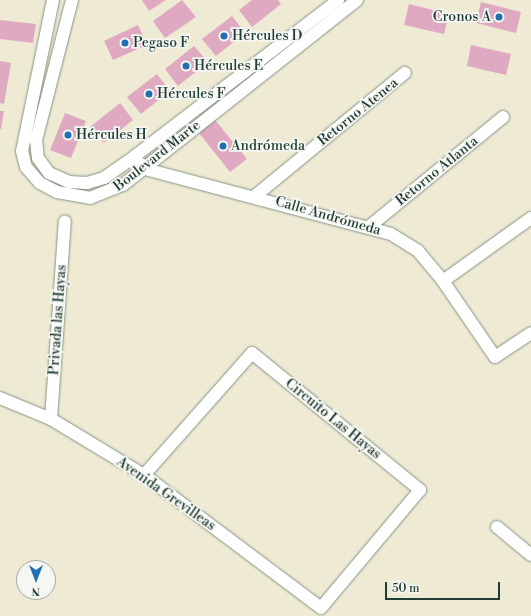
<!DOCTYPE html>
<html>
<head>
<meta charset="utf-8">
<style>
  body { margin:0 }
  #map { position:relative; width:531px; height:616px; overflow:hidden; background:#eeead4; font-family:"Libre Bodoni",serif }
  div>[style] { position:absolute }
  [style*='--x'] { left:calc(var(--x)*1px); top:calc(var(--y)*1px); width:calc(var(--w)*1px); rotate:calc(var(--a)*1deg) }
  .building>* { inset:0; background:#dea9c1 }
  .roads { filter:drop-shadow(0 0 1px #869484) drop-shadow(0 0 1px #869484) }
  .minor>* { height:12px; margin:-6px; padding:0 6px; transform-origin:6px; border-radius:6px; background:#fff }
  .dots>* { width:11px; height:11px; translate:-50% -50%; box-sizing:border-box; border:2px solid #f6f6f2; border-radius:50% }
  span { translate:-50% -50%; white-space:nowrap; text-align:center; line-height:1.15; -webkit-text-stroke:3.5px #f6f6f2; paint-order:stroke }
  .poi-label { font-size:14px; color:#1f3d34 }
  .right { translate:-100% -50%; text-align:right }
  .left { translate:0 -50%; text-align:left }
  .street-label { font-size:14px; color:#1f3d34 }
  .north { position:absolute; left:16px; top:560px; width:40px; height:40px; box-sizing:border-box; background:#f6f6f2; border:1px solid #a0aca6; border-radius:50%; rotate:180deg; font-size:11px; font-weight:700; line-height:16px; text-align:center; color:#1f3d34 }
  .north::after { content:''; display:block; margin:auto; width:14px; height:18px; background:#1f6fb2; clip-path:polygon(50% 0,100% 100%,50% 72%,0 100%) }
  .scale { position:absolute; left:385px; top:582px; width:115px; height:18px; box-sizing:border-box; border:2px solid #1f3d34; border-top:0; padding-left:5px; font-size:12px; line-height:14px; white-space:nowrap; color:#1f3d34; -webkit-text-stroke:3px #f6f6f2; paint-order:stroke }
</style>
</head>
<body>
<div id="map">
  <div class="building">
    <i style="clip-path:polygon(142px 0,166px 0,149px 11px)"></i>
    <i style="clip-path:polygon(182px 0,196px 17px,165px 38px,153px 21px)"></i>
    <i style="clip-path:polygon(252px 0,278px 0,281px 4px,252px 27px,239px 10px)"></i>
    <i style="clip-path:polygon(481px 2px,521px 12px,516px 33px,476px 23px)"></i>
    <i style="clip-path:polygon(409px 4px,449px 14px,444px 34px,404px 25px)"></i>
    <i style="clip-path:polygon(232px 16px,245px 33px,216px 56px,202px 39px)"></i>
    <i style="clip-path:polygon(0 20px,36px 24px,33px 43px,0 39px)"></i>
    <i style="clip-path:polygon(138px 25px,147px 45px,113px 60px,104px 41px)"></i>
    <i style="clip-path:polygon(471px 45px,511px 54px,506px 75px,467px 66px)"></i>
    <i style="clip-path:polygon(194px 46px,208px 62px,178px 86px,165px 69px)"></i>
    <i style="clip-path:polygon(0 61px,11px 63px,4px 104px,0 103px)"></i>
    <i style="clip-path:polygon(157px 74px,170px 91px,141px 114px,127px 97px)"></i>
    <i style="clip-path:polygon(120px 103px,133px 120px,104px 143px,90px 127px)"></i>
    <i style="clip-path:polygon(0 111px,4px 111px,1px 129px,0 129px)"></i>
    <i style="clip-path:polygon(65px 113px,86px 121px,71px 158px,50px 150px)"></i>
    <i style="clip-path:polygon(215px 120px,247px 159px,230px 172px,199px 133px)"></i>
  </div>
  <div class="roads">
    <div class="minor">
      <i style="--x:53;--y:0;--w:154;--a:101.6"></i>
      <i style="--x:22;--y:151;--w:16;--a:76"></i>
      <i style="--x:26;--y:167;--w:21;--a:49"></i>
      <i style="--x:40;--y:183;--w:19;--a:28"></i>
      <i style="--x:57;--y:192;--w:34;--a:10"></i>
      <i style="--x:90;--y:198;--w:35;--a:-22"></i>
      <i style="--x:123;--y:185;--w:298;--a:-38.3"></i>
      <i style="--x:72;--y:0;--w:145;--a:104.4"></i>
      <i style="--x:36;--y:140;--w:18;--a:84"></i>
      <i style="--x:38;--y:158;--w:19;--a:54"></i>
      <i style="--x:49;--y:173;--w:22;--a:24"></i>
      <i style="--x:69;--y:182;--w:18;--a:3"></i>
      <i style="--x:87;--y:183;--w:18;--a:-16"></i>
      <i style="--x:104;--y:178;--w:38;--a:-35"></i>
      <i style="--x:135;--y:156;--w:256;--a:-37.5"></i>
      <i style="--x:141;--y:164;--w:6;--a:51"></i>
      <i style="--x:145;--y:169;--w:254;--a:14.8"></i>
      <i style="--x:391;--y:234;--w:32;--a:32"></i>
      <i style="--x:418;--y:251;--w:39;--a:50"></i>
      <i style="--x:443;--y:281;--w:92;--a:55.6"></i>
      <i style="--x:495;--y:357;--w:43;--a:-33.7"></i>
      <i style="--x:255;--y:196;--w:194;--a:-39.4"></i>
      <i style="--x:370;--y:226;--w:172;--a:-39.3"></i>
      <i style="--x:443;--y:281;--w:108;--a:-35.6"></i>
      <i style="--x:0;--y:398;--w:55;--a:22.4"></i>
      <i style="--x:51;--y:419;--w:109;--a:31.1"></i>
      <i style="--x:144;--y:475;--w:221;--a:36.9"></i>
      <i style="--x:51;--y:419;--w:198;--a:-86"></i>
      <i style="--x:144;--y:475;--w:163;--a:-48.5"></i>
      <i style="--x:252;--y:353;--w:217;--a:39.2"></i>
      <i style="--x:420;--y:490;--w:154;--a:130"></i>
      <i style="--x:497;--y:527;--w:44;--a:39.5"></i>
    </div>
  </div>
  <div class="dots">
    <i style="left:499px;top:17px;background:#1f6fb2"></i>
    <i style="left:224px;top:36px;background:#1f6fb2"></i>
    <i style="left:125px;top:43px;background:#1f6fb2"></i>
    <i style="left:186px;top:66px;background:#1f6fb2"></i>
    <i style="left:149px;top:94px;background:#1f6fb2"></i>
    <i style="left:68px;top:135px;background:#1f6fb2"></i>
    <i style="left:223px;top:146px;background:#1f6fb2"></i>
  </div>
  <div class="poi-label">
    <span class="right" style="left:491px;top:17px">Cronos A</span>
    <span class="left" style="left:232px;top:36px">Hércules D</span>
    <span class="left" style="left:133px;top:43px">Pegaso F</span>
    <span class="left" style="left:194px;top:66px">Hércules E</span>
    <span class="left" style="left:157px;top:94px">Hércules F</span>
    <span class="left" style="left:76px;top:135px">Hércules H</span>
    <span class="left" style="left:231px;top:146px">Andrómeda</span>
  </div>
  <div class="street-label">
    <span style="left:358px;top:112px;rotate:-39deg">Retorno Atenea</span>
    <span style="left:157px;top:156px;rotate:-38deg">Boulevard Marte</span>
    <span style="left:437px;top:171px;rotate:-39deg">Retorno Atlanta</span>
    <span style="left:328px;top:216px;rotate:16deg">Calle Andrómeda</span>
    <span style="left:58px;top:320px;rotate:-86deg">Privada las Hayas</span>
    <span style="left:333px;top:419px;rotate:39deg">Circuito Las Hayas</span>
    <span style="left:166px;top:494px;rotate:35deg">Avenida Grevilleas</span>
  </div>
  <div class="north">N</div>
  <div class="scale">50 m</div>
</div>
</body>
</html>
